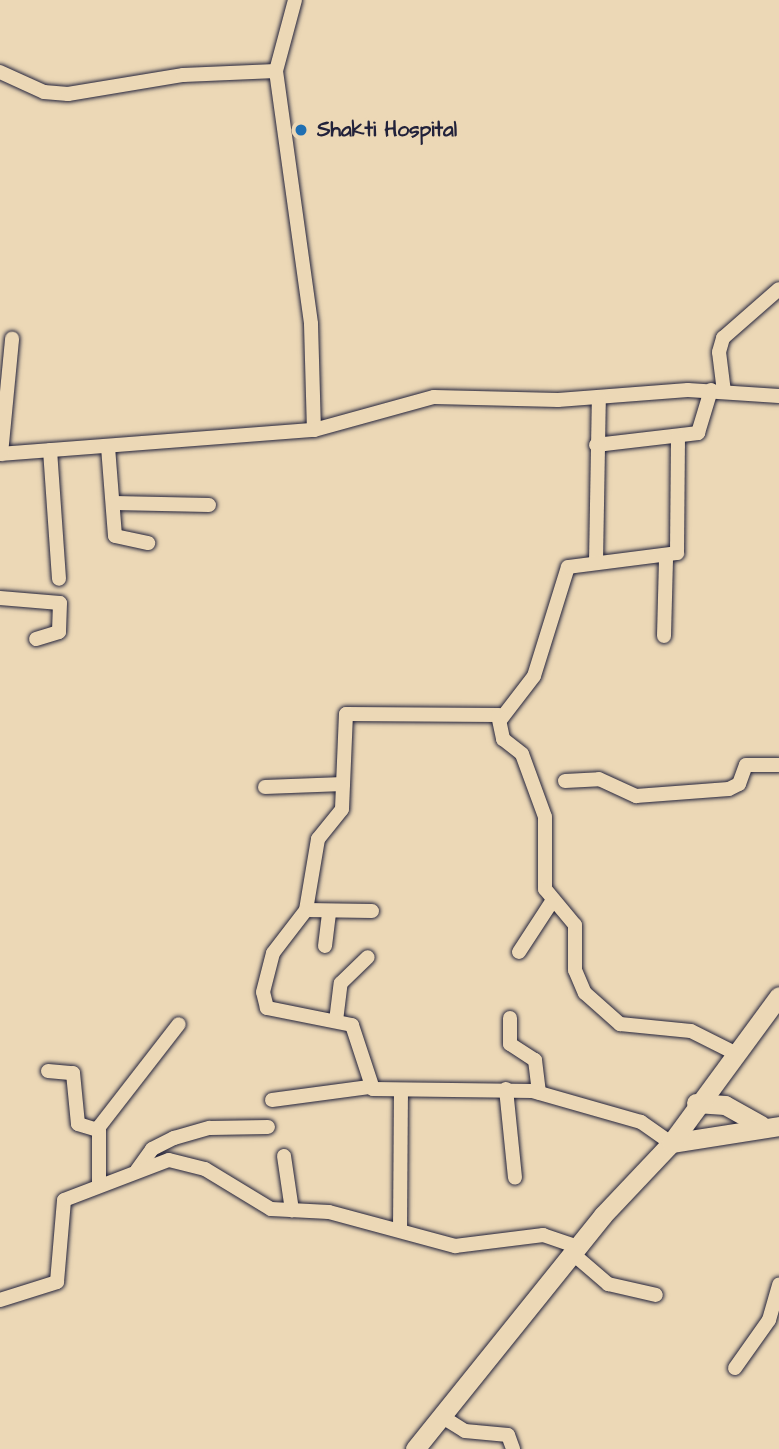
<!DOCTYPE html>
<html>
<head>
<meta charset="utf-8">
<style>
  body { margin:0 }
  #map { position:relative; width:779px; height:1449px; overflow:hidden; background:#ecd8b6; font-family:"Architects Daughter",sans-serif }
  div>[style] { position:absolute }
  [style*='--x'] { left:calc(var(--x)*1px); top:calc(var(--y)*1px); width:calc(var(--w)*1px); rotate:calc(var(--a)*1deg) }
  .roads { filter:drop-shadow(0 0 2px #22223b) drop-shadow(0 0 2px #22223b) }
  .minor>* { height:14px; margin:-7px; padding:0 7px; transform-origin:7px; border-radius:7px; background:#ecd8b6 }
  .highway>* { height:19px; margin:-9.5px; padding:0 9.5px; transform-origin:9.5px; border-radius:9.5px; background:#ecd8b6 }
  .dots>* { width:19px; height:19px; translate:-50% -50%; box-sizing:border-box; border:4px solid #ecd8b6; border-radius:50% }
  span { translate:-50% -50%; white-space:nowrap; text-align:center; line-height:1.15; -webkit-text-stroke:7px #ecd8b6; paint-order:stroke }
  .poi-label { font-size:21px; color:#22223b; font-weight:700 }
  .left { translate:0 -50%; text-align:left }
</style>
</head>
<body>
<div id="map">
  <div class="roads">
    <div class="minor">
      <i style="--x:295;--y:0;--w:73;--a:105"></i>
      <i style="--x:276;--y:71;--w:255;--a:82.1"></i>
      <i style="--x:311;--y:324;--w:106;--a:88.4"></i>
      <i style="--x:0;--y:72;--w:48;--a:24.4"></i>
      <i style="--x:44;--y:92;--w:24;--a:5"></i>
      <i style="--x:68;--y:94;--w:117;--a:-9.4"></i>
      <i style="--x:183;--y:75;--w:93;--a:-2.5"></i>
      <i style="--x:724;--y:392;--w:40;--a:-97.1"></i>
      <i style="--x:719;--y:352;--w:15;--a:-74"></i>
      <i style="--x:723;--y:338;--w:74;--a:-41.2"></i>
      <i style="--x:596;--y:445;--w:103;--a:-6.7"></i>
      <i style="--x:698;--y:433;--w:45;--a:-73.2"></i>
      <i style="--x:108;--y:447;--w:89;--a:85.5"></i>
      <i style="--x:115;--y:536;--w:34;--a:12"></i>
      <i style="--x:50;--y:450;--w:129;--a:86"></i>
      <i style="--x:0;--y:454;--w:315;--a:-4.4"></i>
      <i style="--x:314;--y:430;--w:124;--a:-15.4"></i>
      <i style="--x:434;--y:397;--w:124;--a:1.4"></i>
      <i style="--x:558;--y:400;--w:130;--a:-4.4"></i>
      <i style="--x:688;--y:390;--w:91;--a:3.8"></i>
      <i style="--x:1;--y:454;--w:116;--a:-84.5"></i>
      <i style="--x:114;--y:503;--w:95;--a:1.2"></i>
      <i style="--x:596;--y:562;--w:164;--a:-89"></i>
      <i style="--x:0;--y:598;--w:60;--a:4.8"></i>
      <i style="--x:60;--y:603;--w:29;--a:92"></i>
      <i style="--x:59;--y:632;--w:24;--a:163"></i>
      <i style="--x:664;--y:636;--w:77;--a:-88.5"></i>
      <i style="--x:501;--y:719;--w:54;--a:-52.5"></i>
      <i style="--x:534;--y:676;--w:114;--a:-72.7"></i>
      <i style="--x:568;--y:567;--w:110;--a:-7.3"></i>
      <i style="--x:677;--y:553;--w:117;--a:-89.5"></i>
      <i style="--x:565;--y:781;--w:34;--a:-3"></i>
      <i style="--x:599;--y:779;--w:41;--a:24.7"></i>
      <i style="--x:636;--y:796;--w:93;--a:-4.3"></i>
      <i style="--x:729;--y:789;--w:11;--a:-27"></i>
      <i style="--x:739;--y:784;--w:20;--a:-70"></i>
      <i style="--x:746;--y:765;--w:33;--a:0"></i>
      <i style="--x:265;--y:787;--w:78;--a:-2.2"></i>
      <i style="--x:306;--y:910;--w:66;--a:0.9"></i>
      <i style="--x:325;--y:946;--w:35;--a:-83"></i>
      <i style="--x:519;--y:952;--w:59;--a:-56.9"></i>
      <i style="--x:510;--y:1018;--w:26;--a:90"></i>
      <i style="--x:510;--y:1044;--w:30;--a:33"></i>
      <i style="--x:535;--y:1060;--w:33;--a:83"></i>
      <i style="--x:336;--y:1021;--w:38;--a:-83"></i>
      <i style="--x:341;--y:983;--w:37;--a:-44"></i>
      <i style="--x:48;--y:1071;--w:25;--a:5"></i>
      <i style="--x:73;--y:1073;--w:51;--a:84.4"></i>
      <i style="--x:78;--y:1124;--w:21;--a:17"></i>
      <i style="--x:506;--y:1089;--w:89;--a:84.2"></i>
      <i style="--x:272;--y:1100;--w:98;--a:-7.6"></i>
      <i style="--x:671;--y:1143;--w:37;--a:-145"></i>
      <i style="--x:641;--y:1122;--w:113;--a:-164.1"></i>
      <i style="--x:532;--y:1091;--w:159;--a:-179.3"></i>
      <i style="--x:373;--y:1089;--w:67;--a:-108.2"></i>
      <i style="--x:352;--y:1025;--w:87;--a:-168.7"></i>
      <i style="--x:267;--y:1008;--w:16;--a:-104"></i>
      <i style="--x:263;--y:992;--w:40;--a:-75.6"></i>
      <i style="--x:273;--y:953;--w:54;--a:-52.5"></i>
      <i style="--x:306;--y:910;--w:72;--a:-80.4"></i>
      <i style="--x:318;--y:839;--w:38;--a:-51"></i>
      <i style="--x:342;--y:809;--w:95;--a:-87.6"></i>
      <i style="--x:346;--y:714;--w:152;--a:0.4"></i>
      <i style="--x:498;--y:715;--w:25;--a:78"></i>
      <i style="--x:503;--y:739;--w:24;--a:38"></i>
      <i style="--x:522;--y:754;--w:67;--a:69.9"></i>
      <i style="--x:545;--y:817;--w:72;--a:90"></i>
      <i style="--x:545;--y:889;--w:47;--a:50.2"></i>
      <i style="--x:575;--y:925;--w:45;--a:90"></i>
      <i style="--x:575;--y:970;--w:25;--a:67"></i>
      <i style="--x:585;--y:993;--w:47;--a:41.5"></i>
      <i style="--x:620;--y:1024;--w:71;--a:5.6"></i>
      <i style="--x:691;--y:1031;--w:49;--a:26.6"></i>
      <i style="--x:284;--y:1156;--w:55;--a:81.6"></i>
      <i style="--x:137;--y:1170;--w:26;--a:-54"></i>
      <i style="--x:152;--y:1149;--w:25;--a:-27"></i>
      <i style="--x:174;--y:1138;--w:37;--a:-16"></i>
      <i style="--x:210;--y:1128;--w:58;--a:-1"></i>
      <i style="--x:99;--y:1184;--w:57;--a:-90"></i>
      <i style="--x:99;--y:1127;--w:130;--a:-52.2"></i>
      <i style="--x:400;--y:1230;--w:138;--a:-89.6"></i>
      <i style="--x:572;--y:1253;--w:48;--a:40.7"></i>
      <i style="--x:608;--y:1284;--w:49;--a:12.9"></i>
      <i style="--x:0;--y:1300;--w:60;--a:-17.5"></i>
      <i style="--x:57;--y:1282;--w:82;--a:-85.1"></i>
      <i style="--x:64;--y:1200;--w:112;--a:-20.9"></i>
      <i style="--x:169;--y:1160;--w:37;--a:14"></i>
      <i style="--x:205;--y:1169;--w:77;--a:31.2"></i>
      <i style="--x:271;--y:1209;--w:58;--a:3"></i>
      <i style="--x:329;--y:1212;--w:131;--a:15.1"></i>
      <i style="--x:455;--y:1246;--w:89;--a:-7.1"></i>
      <i style="--x:543;--y:1235;--w:36;--a:19"></i>
      <i style="--x:735;--y:1368;--w:59;--a:-54.7"></i>
      <i style="--x:769;--y:1320;--w:37;--a:-74"></i>
      <i style="--x:441;--y:1416;--w:28;--a:32"></i>
      <i style="--x:465;--y:1431;--w:43;--a:5.3"></i>
      <i style="--x:508;--y:1435;--w:15;--a:70"></i>
    </div>
    <div class="highway">
      <i style="--x:696;--y:1103;--w:29;--a:4"></i>
      <i style="--x:725;--y:1105;--w:41;--a:29.1"></i>
      <i style="--x:671;--y:1143;--w:109;--a:-8.9"></i>
      <i style="--x:415;--y:1449;--w:300;--a:-51.2"></i>
      <i style="--x:603;--y:1215;--w:99;--a:-46.6"></i>
      <i style="--x:671;--y:1143;--w:182;--a:-53.7"></i>
    </div>
  </div>
  <div class="dots">
    <i style="left:301px;top:130px;background:#1f6fb2"></i>
  </div>
  <div class="poi-label">
    <span class="left" style="left:317px;top:130px">Shakti Hospital</span>
  </div>
</div>
</body>
</html>
